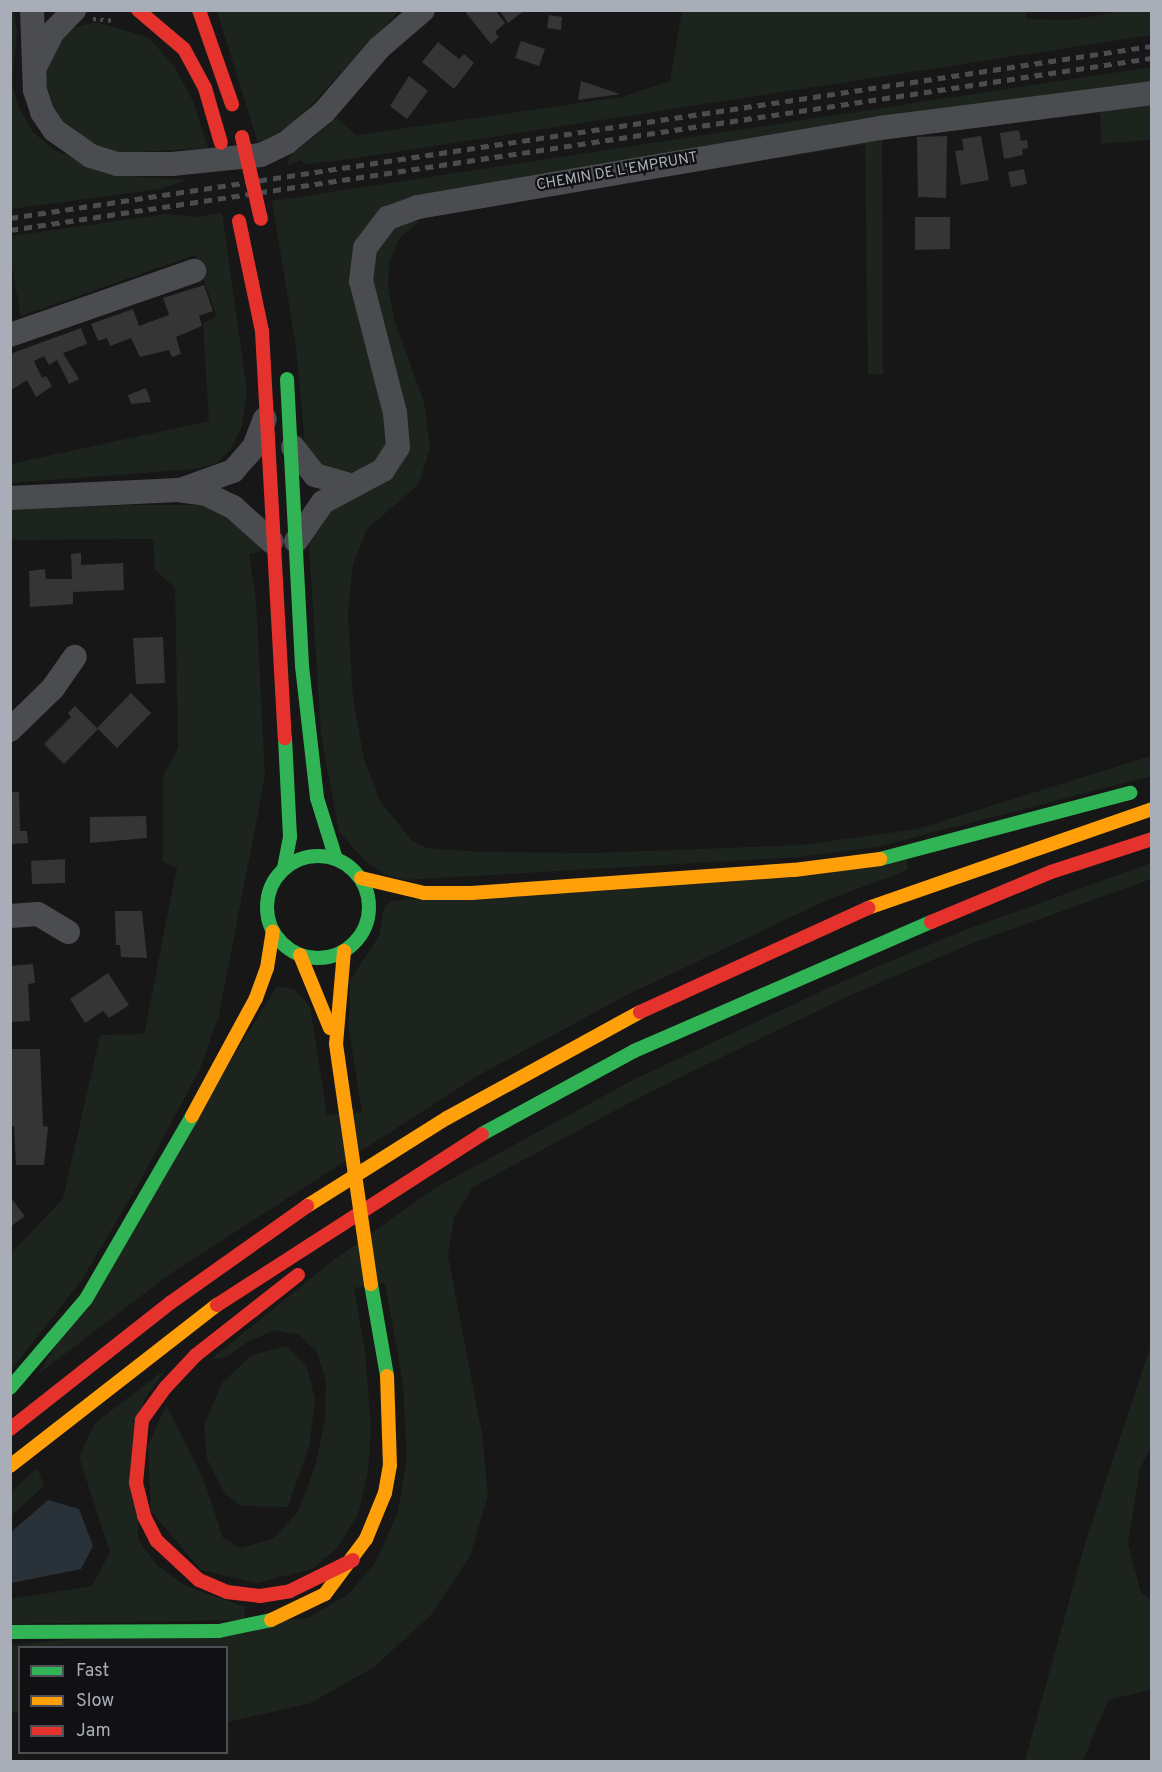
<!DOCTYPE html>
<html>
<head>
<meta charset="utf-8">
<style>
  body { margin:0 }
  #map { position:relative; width:1162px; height:1772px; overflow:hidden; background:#171717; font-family:Overpass,sans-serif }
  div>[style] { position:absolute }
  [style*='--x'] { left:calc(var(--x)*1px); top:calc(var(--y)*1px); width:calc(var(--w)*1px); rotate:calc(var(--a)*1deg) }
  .green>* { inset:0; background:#1d241e }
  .water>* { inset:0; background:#2a3239 }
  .building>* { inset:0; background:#353536 }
  .path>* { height:4px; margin-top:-2px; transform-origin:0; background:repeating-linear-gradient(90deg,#4d4e52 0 3px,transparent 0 7.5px) }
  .street>* { height:24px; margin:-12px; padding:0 12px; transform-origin:12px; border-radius:12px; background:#4b4c50 }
  .fast>* { height:14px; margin:-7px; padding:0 7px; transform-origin:7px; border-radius:7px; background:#30b455 }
  .fast>.ring { margin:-7px; padding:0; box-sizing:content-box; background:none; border:14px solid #30b455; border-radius:50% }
  .slow>* { height:14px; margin:-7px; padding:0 7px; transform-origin:7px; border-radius:7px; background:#ff9f0a }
  .jam>* { height:14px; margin:-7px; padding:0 7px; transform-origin:7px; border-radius:7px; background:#e5322d }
  .rail>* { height:4.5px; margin-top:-2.25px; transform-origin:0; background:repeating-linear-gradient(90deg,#4b4c4f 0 8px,transparent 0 14px) }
  .slow-bridge>* { height:14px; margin:-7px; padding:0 7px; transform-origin:7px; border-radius:7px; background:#ff9f0a }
  .jam-bridge>* { height:14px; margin:-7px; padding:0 7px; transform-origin:7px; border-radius:7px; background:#e5322d }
  span { translate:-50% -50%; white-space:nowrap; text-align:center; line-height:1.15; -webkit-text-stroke:4.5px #111113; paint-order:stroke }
  .street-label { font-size:15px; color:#a8adb8 }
  .frame { position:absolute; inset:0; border:12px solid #a8adb8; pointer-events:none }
  .legend { position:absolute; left:18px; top:1646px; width:210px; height:108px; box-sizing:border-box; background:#111113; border:2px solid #4d4f55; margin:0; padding:8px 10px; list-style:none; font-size:18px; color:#a8adb8 }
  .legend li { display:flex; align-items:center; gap:12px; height:30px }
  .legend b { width:30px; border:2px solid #4d4f55 }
</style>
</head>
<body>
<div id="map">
  <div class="green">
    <i style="clip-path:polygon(14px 10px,17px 31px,12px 83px,19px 108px,33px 132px,54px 150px,117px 175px,187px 180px,160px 189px,11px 209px,10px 11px)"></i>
    <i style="clip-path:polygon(217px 11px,399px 11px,293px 124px,258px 143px)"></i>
    <i style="clip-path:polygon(1026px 11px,1027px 19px,1073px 20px,1119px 11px,1151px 11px,1151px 35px,343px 160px,305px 164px,301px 160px,288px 165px,289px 157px,337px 118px,356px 135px,622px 97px,670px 81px,682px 11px)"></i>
    <i style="clip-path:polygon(95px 22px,148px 37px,174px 66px,193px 101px,208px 148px,123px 153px,97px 146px,67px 129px,53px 107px,45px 77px,55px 50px,70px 29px)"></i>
    <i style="clip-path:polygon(1151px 67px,1151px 88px,365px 229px,390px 448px,374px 468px,342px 476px,306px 455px,296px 347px,272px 201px)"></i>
    <i style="clip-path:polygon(1151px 99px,1151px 140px,1101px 144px,1100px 106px)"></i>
    <i style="clip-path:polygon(882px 135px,883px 374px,868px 375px,865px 144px,663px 177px)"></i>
    <i style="clip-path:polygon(222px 213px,247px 391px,242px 426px,231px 449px,216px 464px,194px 469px,11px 483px,11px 464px,209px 421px,203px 323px,217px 317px,195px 255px,21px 316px,11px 262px,11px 236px,166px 214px,199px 217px)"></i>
    <i style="clip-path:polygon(407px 216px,419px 222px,400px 237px,389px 264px,388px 286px,395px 322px,424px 402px,430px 448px,419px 484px,367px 529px,353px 564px,348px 615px,353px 699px,364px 759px,380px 801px,412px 841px,427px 848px,484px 852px,594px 853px,801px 845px,917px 829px,1151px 756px,1151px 776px,877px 847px,800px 857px,405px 880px,384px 874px,363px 859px,339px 831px,321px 735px,309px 545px,321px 516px,398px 466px,368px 283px,380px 238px)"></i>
    <i style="clip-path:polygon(128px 505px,197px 505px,226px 510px,256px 535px,261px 552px,249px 554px,256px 600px,265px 776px,219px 1015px,200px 1069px,137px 1187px,81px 1281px,11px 1370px,11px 1253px,63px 1199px,100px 1035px,144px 1034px,177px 868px,163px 862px,163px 777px,178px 748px,175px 588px,155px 570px,153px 539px,11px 540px,11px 510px)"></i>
    <i style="clip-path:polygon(907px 860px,908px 870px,827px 900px,629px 994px,479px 1075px,173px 1272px,38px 1374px,277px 986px,294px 989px,310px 1006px,327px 1115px,362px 1112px,349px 1030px,350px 980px,379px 936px,384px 908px,391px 901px)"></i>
    <i style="clip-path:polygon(1151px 863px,1151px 879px,970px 944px,846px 997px,644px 1095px,473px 1187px,454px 1218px,448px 1256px,482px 1434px,488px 1496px,470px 1556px,431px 1615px,374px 1667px,311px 1703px,227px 1722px,226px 1648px,20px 1648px,19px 1713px,11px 1712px,10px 1645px,308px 1618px,349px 1594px,375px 1563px,398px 1512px,407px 1457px,403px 1384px,385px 1283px,354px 1288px,365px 1351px,371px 1428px,368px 1471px,358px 1514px,337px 1548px,312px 1569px,257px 1583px,201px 1570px,151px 1511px,148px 1446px,166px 1405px,205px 1483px,223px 1538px,241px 1548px,273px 1539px,298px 1512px,315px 1466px,325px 1420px,326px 1382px,317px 1352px,299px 1335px,275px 1330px,249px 1341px,226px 1357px,210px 1360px,331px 1262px,435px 1188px,631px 1081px,841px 982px,965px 930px)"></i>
    <i style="clip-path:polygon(1151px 1344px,1151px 1448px,1140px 1468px,1128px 1544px,1141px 1593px,1151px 1599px,1151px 1690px,1108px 1700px,1083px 1761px,1025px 1761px,1084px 1547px)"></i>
    <i style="clip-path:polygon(287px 1346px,307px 1367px,315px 1399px,310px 1443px,288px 1507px,240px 1506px,224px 1492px,207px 1459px,204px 1425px,222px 1383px,252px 1355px)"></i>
    <i style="clip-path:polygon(166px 1369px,144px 1400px,138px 1540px,158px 1566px,186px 1586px,245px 1607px,244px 1620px,11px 1624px,11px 1599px,92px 1586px,110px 1552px,79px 1457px,95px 1423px)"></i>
    <i style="clip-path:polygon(37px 1468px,44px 1486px,11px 1516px,11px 1492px)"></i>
  </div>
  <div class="water">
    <i style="clip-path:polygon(48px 1500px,79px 1509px,93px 1546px,81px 1569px,11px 1583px,11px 1532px)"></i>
  </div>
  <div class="building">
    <i style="clip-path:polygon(469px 10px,495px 10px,505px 23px,495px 32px,499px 37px,491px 44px,466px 13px)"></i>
    <i style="clip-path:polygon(499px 10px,525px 10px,508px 23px)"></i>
    <i style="clip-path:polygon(549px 15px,562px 17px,561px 30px,547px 28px)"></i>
    <i style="clip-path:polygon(521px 41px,545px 49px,539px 66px,515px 58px)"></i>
    <i style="clip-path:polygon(438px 42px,459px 59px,464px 54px,474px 63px,454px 89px,422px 62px)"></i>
    <i style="clip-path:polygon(409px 76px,428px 91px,407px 119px,390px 106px)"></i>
    <i style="clip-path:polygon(581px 81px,620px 94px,578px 100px)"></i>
    <i style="clip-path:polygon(1019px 130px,1021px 141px,1027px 140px,1028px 148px,1022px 149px,1023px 155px,1004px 159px,1000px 133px)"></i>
    <i style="clip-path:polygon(947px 136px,946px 198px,918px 197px,917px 137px)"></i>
    <i style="clip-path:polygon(981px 136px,989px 180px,961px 185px,955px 151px,964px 150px,962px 139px)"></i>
    <i style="clip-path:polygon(1024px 169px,1027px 184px,1011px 187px,1008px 172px)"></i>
    <i style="clip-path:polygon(915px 217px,950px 217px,950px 249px,915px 250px)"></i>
    <i style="clip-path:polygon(204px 285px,213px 311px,199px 316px,202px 326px,176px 337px,181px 354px,172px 357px,169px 350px,140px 357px,131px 338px,110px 346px,107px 338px,98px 341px,91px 324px,133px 309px,139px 326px,169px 315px,163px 298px)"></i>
    <i style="clip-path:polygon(81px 328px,87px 344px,63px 353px,79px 379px,69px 384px,57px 360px,49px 365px,44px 356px,34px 361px,42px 378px,46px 376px,52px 386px,36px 397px,27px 380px,10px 391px,10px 354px)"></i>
    <i style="clip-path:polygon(146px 388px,151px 402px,131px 404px,128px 395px)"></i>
    <i style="clip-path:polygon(81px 553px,81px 565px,123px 563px,124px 590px,73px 592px,73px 604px,30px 607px,29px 571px,45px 569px,46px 579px,72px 579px,71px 554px)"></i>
    <i style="clip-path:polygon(163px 637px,165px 683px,136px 684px,133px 638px)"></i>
    <i style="clip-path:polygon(131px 693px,151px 713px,117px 748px,97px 728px)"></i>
    <i style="clip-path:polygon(75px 706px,98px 729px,64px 764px,44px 744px,71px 717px,68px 713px)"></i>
    <i style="clip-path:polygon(10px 792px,19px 792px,20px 831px,27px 831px,28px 843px,10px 844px)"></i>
    <i style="clip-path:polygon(146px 816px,147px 838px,90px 843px,90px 817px)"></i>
    <i style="clip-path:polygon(65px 859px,65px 883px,32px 884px,31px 861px)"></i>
    <i style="clip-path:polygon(115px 911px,142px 911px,147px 958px,121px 957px,120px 945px,116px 945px)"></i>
    <i style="clip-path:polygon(33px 964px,35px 983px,28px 984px,30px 1021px,10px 1022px,10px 966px)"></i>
    <i style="clip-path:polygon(108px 973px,129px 1005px,109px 1018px,103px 1011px,85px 1023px,70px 999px)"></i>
    <i style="clip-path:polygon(11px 1049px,40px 1049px,43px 1126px,48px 1127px,44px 1165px,16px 1165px,14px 1126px,10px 1126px)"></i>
    <i style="clip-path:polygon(10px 1197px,25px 1216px,10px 1227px)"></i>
  </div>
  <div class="path">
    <i style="--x:93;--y:19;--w:22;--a:5"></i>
  </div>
  <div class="street">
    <i style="--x:32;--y:10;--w:80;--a:87.9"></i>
    <i style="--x:35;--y:90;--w:23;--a:72"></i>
    <i style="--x:42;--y:112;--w:22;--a:56"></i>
    <i style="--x:54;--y:130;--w:45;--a:35.1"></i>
    <i style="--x:91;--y:156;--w:27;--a:17"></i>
    <i style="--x:117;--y:164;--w:55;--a:0"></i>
    <i style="--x:172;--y:164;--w:89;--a:-5.8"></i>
    <i style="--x:261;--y:155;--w:28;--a:-26"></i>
    <i style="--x:286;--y:143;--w:49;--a:-39.2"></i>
    <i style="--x:324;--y:112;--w:84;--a:-49.3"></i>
    <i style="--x:379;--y:48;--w:58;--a:-40.8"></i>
    <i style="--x:35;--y:67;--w:38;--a:-63"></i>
    <i style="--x:52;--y:33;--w:32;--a:-46"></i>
    <i style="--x:10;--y:335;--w:195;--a:-19.2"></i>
    <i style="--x:293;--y:447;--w:36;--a:52"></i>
    <i style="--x:315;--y:475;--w:37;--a:16"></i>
    <i style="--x:183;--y:489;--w:53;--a:-19.8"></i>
    <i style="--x:233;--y:471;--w:32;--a:-49"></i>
    <i style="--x:254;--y:447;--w:30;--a:-69"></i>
    <i style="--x:10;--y:498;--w:168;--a:-2.7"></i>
    <i style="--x:178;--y:490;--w:28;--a:8"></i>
    <i style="--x:206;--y:494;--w:30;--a:26"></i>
    <i style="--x:233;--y:507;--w:52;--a:41.9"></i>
    <i style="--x:296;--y:541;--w:47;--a:-55.3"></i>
    <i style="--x:323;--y:502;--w:68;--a:-28.1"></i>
    <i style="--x:383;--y:470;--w:27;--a:-57"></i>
    <i style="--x:398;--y:447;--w:34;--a:-95"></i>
    <i style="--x:395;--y:413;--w:136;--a:-104.4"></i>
    <i style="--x:361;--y:281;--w:33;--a:-83"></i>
    <i style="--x:365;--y:248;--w:38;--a:-53"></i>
    <i style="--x:388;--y:218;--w:32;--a:-20"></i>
    <i style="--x:418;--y:207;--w:469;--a:-9.7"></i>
    <i style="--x:880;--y:128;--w:274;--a:-7.3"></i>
    <i style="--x:10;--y:730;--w:60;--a:-44.3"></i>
    <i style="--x:53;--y:688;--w:38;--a:-55"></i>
    <i style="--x:10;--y:916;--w:28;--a:-4"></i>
    <i style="--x:38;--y:914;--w:35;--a:31"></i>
  </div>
  <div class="fast">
    <i style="--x:287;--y:379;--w:287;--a:87"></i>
    <i style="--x:302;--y:666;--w:133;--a:83.5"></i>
    <i style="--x:317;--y:798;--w:64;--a:72.7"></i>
    <i class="ring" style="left:267px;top:856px;width:88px;height:88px"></i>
    <i style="--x:880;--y:859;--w:259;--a:-14.8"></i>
    <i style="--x:284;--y:868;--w:32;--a:-79"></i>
    <i style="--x:290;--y:837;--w:99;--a:-92.9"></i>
    <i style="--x:482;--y:1134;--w:173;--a:-28.6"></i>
    <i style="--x:634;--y:1051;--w:324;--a:-23.5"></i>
    <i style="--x:371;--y:1284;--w:93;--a:80.1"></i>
    <i style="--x:10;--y:1388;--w:117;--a:-49.5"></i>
    <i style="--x:86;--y:1299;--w:211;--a:-59.9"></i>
    <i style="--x:10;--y:1632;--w:209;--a:-0.3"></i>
    <i style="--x:219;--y:1631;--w:53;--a:-11.9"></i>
  </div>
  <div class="slow">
    <i style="--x:361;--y:878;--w:65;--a:13.4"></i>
    <i style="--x:424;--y:893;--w:47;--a:0"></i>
    <i style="--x:471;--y:893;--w:324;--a:-4.1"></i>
    <i style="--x:794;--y:870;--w:87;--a:-7.3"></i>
    <i style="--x:868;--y:908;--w:301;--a:-19.2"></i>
    <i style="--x:344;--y:951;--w:93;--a:94.9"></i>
    <i style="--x:336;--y:1044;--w:70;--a:81.8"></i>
    <i style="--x:300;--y:955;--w:79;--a:67.7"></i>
    <i style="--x:192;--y:1116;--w:134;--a:-61.5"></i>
    <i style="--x:256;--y:998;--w:32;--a:-70"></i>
    <i style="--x:267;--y:968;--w:37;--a:-81"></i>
    <i style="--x:307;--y:1206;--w:165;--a:-32.2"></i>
    <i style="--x:447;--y:1118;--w:220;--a:-28.8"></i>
    <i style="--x:10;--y:1466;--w:262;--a:-37.9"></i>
    <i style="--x:271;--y:1620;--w:60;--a:-25.7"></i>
    <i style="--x:325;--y:1594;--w:69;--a:-53.3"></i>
    <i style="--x:366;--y:1539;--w:50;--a:-67.6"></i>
    <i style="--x:385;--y:1493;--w:27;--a:-80"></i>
    <i style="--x:390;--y:1466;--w:90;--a:-91.9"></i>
  </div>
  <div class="jam">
    <i style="--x:138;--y:10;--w:60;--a:40.3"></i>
    <i style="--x:184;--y:49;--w:44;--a:61.7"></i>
    <i style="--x:205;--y:88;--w:57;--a:73.8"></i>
    <i style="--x:199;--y:10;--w:100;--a:70.7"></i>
    <i style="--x:239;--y:221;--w:112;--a:78.2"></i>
    <i style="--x:262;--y:331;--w:408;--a:86.8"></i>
    <i style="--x:931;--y:922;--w:130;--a:-22.6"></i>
    <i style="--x:1051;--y:872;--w:106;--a:-18.1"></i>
    <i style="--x:640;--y:1012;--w:251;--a:-24.5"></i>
    <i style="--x:298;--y:1275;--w:130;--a:141.9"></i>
    <i style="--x:196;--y:1355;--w:45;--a:133.2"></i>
    <i style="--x:165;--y:1388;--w:39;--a:126"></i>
    <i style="--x:142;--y:1420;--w:63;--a:95.4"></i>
    <i style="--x:136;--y:1483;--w:34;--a:76"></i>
    <i style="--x:144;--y:1516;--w:28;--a:63"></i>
    <i style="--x:157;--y:1541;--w:57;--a:42.9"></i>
    <i style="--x:199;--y:1580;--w:30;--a:23"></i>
    <i style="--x:227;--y:1592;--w:33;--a:7"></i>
    <i style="--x:260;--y:1596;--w:30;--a:-9"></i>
    <i style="--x:290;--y:1591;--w:70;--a:-26.2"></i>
    <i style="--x:217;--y:1305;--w:315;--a:-32.8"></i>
    <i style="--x:10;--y:1429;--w:204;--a:-38.2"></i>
    <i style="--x:170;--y:1303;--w:168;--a:-35.3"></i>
  </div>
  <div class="rail">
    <i style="--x:10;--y:218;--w:1155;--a:-8.57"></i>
    <i style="--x:10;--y:230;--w:1155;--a:-8.57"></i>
  </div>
  <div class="slow-bridge">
    <i style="--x:346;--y:1113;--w:173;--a:81.7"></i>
  </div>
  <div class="jam-bridge">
    <i style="--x:242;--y:137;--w:84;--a:77"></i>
  </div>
  <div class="street-label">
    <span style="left:617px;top:172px;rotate:-10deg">CHEMIN DE L'EMPRUNT</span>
  </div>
  <div class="frame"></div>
  <ul class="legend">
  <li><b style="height:8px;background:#30b455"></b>Fast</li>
  <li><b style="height:8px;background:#ff9f0a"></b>Slow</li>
  <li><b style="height:8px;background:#e5322d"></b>Jam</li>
  </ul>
</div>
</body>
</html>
